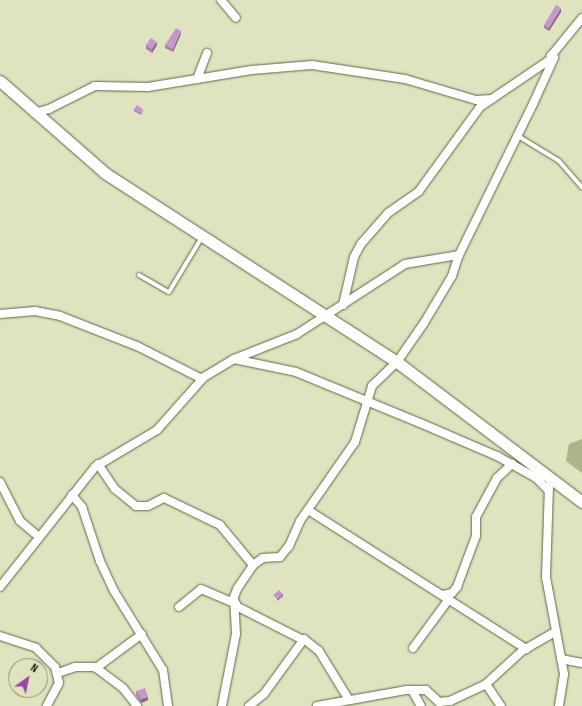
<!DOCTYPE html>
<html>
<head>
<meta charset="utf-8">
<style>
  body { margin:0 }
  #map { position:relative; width:582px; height:706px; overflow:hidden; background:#dfe3bf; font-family:"Sofia Sans Condensed",sans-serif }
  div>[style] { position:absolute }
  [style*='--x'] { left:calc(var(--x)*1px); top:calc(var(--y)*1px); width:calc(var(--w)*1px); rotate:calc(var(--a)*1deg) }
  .green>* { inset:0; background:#aeb28d }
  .roads { filter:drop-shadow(0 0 1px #626545) drop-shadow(0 0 1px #626545) }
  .service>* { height:4px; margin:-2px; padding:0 2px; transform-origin:2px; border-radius:2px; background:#fff }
  .minor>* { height:8px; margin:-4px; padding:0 4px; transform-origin:4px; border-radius:4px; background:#fff }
  .secondary>* { height:11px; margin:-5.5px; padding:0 5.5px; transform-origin:5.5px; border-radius:5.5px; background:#fff }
  .wall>* { inset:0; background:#a983ac }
  .shaded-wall>* { inset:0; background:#8a6a8c }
  .building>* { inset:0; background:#c598c8 }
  span { translate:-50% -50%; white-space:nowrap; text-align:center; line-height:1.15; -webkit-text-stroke:3px #dfe3bf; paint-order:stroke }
  .north { position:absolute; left:8px; top:658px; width:40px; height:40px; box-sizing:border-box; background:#dfe3bf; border:1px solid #8c8f75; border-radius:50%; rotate:33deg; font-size:11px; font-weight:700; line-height:16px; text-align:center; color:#0f1005 }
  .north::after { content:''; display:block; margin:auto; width:14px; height:18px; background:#a040a8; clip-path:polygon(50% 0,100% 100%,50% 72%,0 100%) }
</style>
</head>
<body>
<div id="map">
  <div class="green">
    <i style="clip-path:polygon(582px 439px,582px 473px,566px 461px,569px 444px)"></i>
  </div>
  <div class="roads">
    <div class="service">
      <i style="--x:518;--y:136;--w:48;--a:31.4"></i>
      <i style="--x:559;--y:161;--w:35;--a:49"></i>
      <i style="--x:139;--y:275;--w:34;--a:30"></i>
      <i style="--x:169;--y:292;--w:64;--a:-59"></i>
    </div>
    <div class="minor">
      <i style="--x:221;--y:0;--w:23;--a:50"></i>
      <i style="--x:197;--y:79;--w:28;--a:-69"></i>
      <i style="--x:34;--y:113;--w:16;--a:-15"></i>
      <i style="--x:49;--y:109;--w:51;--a:-26.6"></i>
      <i style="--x:95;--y:86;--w:53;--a:1.1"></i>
      <i style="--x:148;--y:87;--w:105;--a:-9.3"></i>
      <i style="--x:252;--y:70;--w:60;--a:-4.8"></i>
      <i style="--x:312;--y:65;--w:94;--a:8.6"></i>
      <i style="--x:405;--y:79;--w:74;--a:16.5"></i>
      <i style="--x:476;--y:100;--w:16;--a:-4"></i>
      <i style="--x:343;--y:305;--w:49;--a:-77.1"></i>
      <i style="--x:354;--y:257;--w:15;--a:-62"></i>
      <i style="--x:361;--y:244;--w:41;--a:-48.9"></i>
      <i style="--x:388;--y:213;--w:38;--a:-35"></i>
      <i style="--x:419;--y:191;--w:104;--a:-54"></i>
      <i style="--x:480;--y:107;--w:86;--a:-34.1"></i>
      <i style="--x:0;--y:314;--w:35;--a:-5"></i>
      <i style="--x:35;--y:311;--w:25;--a:11"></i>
      <i style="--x:60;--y:316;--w:83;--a:21.3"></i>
      <i style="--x:137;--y:346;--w:73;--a:26.9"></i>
      <i style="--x:234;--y:359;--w:63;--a:11.8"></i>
      <i style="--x:296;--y:372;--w:134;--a:22.4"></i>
      <i style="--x:420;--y:423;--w:84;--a:23.2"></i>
      <i style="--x:497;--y:456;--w:45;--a:29.4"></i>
      <i style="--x:536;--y:478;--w:17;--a:45"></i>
      <i style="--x:98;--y:464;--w:30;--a:56"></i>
      <i style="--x:115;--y:489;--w:27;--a:39"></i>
      <i style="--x:136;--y:506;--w:12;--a:0"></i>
      <i style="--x:148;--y:506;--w:18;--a:-27"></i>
      <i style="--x:164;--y:498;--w:62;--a:25.7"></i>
      <i style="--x:220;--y:525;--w:52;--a:50.5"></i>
      <i style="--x:0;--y:482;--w:44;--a:62.9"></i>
      <i style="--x:20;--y:521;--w:23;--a:40"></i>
      <i style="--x:549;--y:486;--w:91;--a:91.9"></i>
      <i style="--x:546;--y:577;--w:99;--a:79.5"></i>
      <i style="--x:564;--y:674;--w:32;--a:99"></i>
      <i style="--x:72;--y:495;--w:16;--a:50"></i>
      <i style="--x:82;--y:507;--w:57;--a:71.6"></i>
      <i style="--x:100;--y:561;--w:33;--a:65"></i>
      <i style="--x:114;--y:591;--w:93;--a:58.2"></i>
      <i style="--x:163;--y:670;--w:36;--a:82"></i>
      <i style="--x:308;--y:510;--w:259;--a:32.5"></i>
      <i style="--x:0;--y:587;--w:153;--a:-51.6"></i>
      <i style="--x:95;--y:467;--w:72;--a:-30.8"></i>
      <i style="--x:157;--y:430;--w:71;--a:-48.4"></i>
      <i style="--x:204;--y:377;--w:35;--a:-31"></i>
      <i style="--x:234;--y:359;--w:68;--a:-21.6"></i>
      <i style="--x:297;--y:334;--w:129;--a:-32.9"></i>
      <i style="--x:405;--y:264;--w:55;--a:-9.5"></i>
      <i style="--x:459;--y:255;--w:168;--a:-63.9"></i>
      <i style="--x:533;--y:104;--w:51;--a:-65.5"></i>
      <i style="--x:554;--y:58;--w:4;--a:-146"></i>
      <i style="--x:551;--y:56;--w:49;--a:-50.8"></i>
      <i style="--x:442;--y:595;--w:10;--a:-11"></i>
      <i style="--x:452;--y:593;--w:8;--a:-50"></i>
      <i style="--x:457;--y:587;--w:54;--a:-69.6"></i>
      <i style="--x:476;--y:536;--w:19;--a:-90"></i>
      <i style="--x:476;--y:517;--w:44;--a:-61.7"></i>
      <i style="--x:497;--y:478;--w:21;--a:-43"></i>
      <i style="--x:236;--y:606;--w:73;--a:26.9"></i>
      <i style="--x:179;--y:607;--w:28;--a:-39"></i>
      <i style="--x:201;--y:589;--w:38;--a:23"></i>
      <i style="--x:0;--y:636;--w:38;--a:18"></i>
      <i style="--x:36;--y:648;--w:27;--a:45"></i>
      <i style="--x:55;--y:667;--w:16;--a:76"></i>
      <i style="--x:59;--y:683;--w:26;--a:118"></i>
      <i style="--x:413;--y:648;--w:61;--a:-53.7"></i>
      <i style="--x:561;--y:659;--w:21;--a:11"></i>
      <i style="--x:96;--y:668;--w:57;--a:-36.5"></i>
      <i style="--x:58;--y:673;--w:18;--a:-19"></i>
      <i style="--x:75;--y:667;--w:20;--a:0"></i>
      <i style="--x:95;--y:667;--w:35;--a:37"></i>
      <i style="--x:123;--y:688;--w:23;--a:52"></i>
      <i style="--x:486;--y:684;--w:27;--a:56"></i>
      <i style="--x:412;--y:690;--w:18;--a:61"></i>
      <i style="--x:222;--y:706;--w:73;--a:-79"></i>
      <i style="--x:236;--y:634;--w:37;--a:-93"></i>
      <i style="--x:234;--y:597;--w:9;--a:-69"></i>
      <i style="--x:237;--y:589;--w:29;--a:-56"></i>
      <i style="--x:253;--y:565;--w:12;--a:-35"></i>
      <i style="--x:263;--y:558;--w:17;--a:-3"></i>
      <i style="--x:280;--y:557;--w:14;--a:-51"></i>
      <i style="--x:289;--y:546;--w:27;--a:-66"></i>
      <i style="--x:300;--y:521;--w:96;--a:-55.2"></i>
      <i style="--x:355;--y:442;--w:59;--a:-73.1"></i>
      <i style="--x:372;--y:386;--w:35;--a:-44"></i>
      <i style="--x:397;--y:362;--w:47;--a:-55.3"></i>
      <i style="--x:424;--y:323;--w:55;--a:-59.2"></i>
      <i style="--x:452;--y:276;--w:22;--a:-72"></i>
      <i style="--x:249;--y:706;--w:19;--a:-39"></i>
      <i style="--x:264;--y:694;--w:68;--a:-54"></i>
      <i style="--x:304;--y:639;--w:19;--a:39"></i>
      <i style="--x:319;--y:651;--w:57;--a:58.5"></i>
      <i style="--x:317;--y:706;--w:90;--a:-10.2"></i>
      <i style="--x:406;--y:690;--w:20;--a:0"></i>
      <i style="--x:426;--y:690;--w:18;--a:43"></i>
      <i style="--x:439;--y:702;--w:11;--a:-5"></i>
      <i style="--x:450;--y:701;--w:40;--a:-25"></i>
      <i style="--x:486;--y:684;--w:49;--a:-42.5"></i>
      <i style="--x:522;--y:651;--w:39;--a:-30"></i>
    </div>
    <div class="secondary">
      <i style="--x:0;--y:81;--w:140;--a:41.2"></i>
      <i style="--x:105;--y:173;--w:348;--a:32.9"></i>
      <i style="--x:397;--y:362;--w:232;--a:37.1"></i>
    </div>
  </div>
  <div class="wall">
    <i style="clip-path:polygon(561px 12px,549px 31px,544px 28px,544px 25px)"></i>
    <i style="clip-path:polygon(181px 34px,173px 52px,165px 48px,165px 45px)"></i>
    <i style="clip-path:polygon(146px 45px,157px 45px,152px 53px,146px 49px)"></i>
    <i style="clip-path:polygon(134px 109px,143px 111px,141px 115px,134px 111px)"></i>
    <i style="clip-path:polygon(136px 691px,148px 700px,141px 703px,136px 695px)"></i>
  </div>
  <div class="shaded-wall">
    <i style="clip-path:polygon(561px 8px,561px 12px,549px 31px,549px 28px)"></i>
    <i style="clip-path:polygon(181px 31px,181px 34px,173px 52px,173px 49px)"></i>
    <i style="clip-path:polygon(157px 42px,157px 45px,152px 53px,152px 49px)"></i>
    <i style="clip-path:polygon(283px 594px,283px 596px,277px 601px,277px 599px)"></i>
    <i style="clip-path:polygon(148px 697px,148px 700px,141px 703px,141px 699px)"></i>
  </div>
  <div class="building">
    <i style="clip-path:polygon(556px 5px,561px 8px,549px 28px,544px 25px)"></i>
    <i style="clip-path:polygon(176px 28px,181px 31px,173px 49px,165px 45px)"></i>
    <i style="clip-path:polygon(151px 38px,157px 42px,152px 49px,146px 45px)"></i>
    <i style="clip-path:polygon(137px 105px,143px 109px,141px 114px,134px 109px)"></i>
    <i style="clip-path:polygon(279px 590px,283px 594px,277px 599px,273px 595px)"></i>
    <i style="clip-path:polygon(145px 688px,148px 697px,141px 699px,136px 691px)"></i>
  </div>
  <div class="north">N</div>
</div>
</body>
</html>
